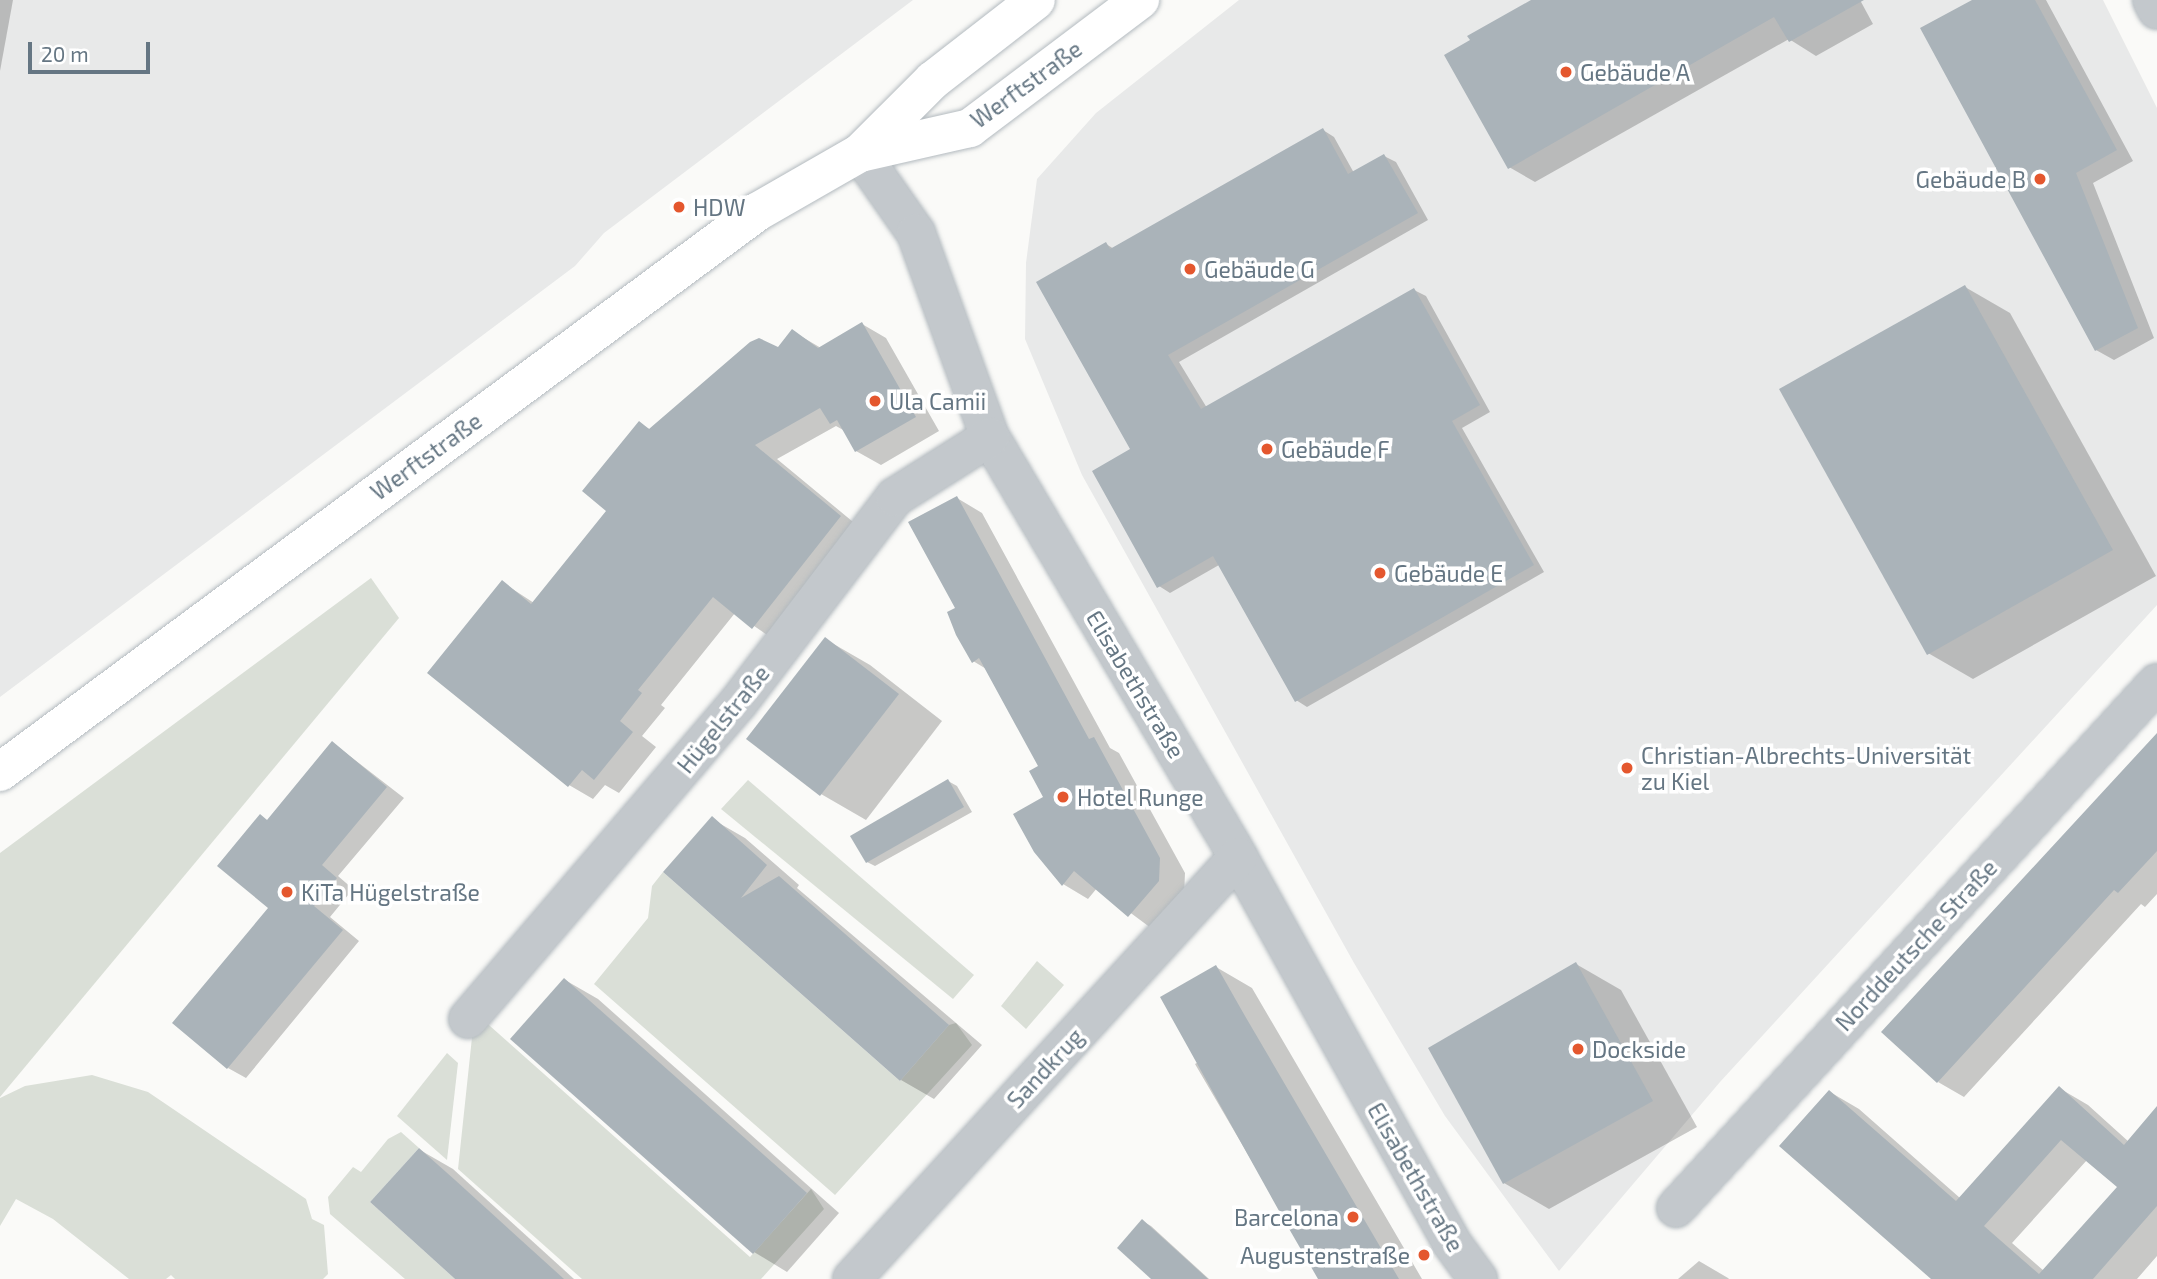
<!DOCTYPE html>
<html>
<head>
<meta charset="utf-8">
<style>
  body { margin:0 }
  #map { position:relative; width:2157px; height:1279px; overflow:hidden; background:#fafaf8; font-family:"Exo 2",sans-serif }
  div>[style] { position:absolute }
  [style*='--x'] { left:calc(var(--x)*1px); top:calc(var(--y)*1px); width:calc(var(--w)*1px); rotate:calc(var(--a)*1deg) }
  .built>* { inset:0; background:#e8e9e9 }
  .green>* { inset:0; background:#dadfd7 }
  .shadow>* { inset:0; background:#0003 }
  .building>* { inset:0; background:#aab3b9 }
  .roads { filter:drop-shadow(0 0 2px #b3babf) drop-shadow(0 0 2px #b3babf) }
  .minor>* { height:38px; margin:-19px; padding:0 19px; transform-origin:19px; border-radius:19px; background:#c3c8cc }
  .secondary>* { height:38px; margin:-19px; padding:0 19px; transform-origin:19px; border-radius:19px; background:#fff }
  .dots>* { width:19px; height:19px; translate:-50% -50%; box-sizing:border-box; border:4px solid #fff; border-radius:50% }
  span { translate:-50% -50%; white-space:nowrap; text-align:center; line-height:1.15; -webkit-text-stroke:7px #fff; paint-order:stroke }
  .poi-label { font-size:23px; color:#657683 }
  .left { translate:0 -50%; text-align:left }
  .right { translate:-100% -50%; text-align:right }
  .street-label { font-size:23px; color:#657683 }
  .scale { position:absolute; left:28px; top:42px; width:122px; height:32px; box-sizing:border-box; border:4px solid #657683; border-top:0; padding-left:9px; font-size:21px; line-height:24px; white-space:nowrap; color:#657683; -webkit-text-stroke:5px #fff; paint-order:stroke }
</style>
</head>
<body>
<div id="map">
  <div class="built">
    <i style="clip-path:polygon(0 0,913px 0,604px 233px,575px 266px,0 697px)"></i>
    <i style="clip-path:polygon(1239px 0,2103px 0,2157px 108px,2157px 605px,1720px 1082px,1559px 1271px,1445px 1116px,1354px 963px,1082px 475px,1025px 339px,1026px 263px,1037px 179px,1096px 113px)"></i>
  </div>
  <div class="green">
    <i style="clip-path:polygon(371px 578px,399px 618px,0 1097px,0 853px)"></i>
    <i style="clip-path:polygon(748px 780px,974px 975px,953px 999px,721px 809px)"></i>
    <i style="clip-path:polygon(663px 872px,900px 1081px,949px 1025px,956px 1023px,972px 1045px,835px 1195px,594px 984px,648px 918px,652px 886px)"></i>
    <i style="clip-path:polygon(1037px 961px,1064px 985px,1026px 1029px,1001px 1006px)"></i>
    <i style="clip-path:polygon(481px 1018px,750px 1257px,811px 1189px,824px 1209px,761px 1279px,582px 1279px,458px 1169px,473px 1028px)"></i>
    <i style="clip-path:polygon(447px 1053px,458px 1063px,447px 1160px,397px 1116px)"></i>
    <i style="clip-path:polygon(92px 1075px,148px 1092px,306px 1199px,312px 1219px,324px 1225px,328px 1274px,323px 1279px,175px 1279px,171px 1275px,166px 1279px,129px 1279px,53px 1219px,16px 1199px,0 1226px,0 1098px,25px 1086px)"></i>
    <i style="clip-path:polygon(401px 1132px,419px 1148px,370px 1202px,455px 1279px,405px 1279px,330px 1214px,328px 1197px,353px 1167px,361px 1172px,388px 1139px)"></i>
  </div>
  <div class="shadow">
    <i style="clip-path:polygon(0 0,13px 0,0 71px)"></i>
    <i style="clip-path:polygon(1535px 0,1860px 0,1873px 24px,1816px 56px,1789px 39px,1535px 182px,1509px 167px)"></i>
    <i style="clip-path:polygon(1975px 0,2046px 0,2133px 161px,2093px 183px,2154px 338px,2114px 360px,2096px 350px)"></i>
    <i style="clip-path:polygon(1323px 130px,1334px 137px,1354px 173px,1384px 156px,1396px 162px,1428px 220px,1179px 362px,1207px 408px,1414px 290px,1426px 296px,1490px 412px,1462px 428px,1544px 572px,1307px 707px,1296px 700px,1219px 565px,1170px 593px,1159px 586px,1133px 450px,1106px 244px,1114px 249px)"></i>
    <i style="clip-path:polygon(1965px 287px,2010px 313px,2156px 576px,1973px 679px,1928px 653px)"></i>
    <i style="clip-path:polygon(862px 324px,886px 338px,939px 431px,881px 465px,856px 451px,845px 431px,836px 426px,777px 459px,864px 531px,776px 641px,735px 613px,661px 705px,665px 708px,642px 736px,656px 747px,619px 793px,605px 785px,593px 799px,569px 785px,502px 582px,534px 603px,609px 510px,639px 423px,651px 430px,778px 349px,792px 331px,821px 348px)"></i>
    <i style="clip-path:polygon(957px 498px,982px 513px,1110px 748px,1119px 753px,1185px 873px,1184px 896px,1155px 931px,1097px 888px,1088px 899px,1063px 884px,1040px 767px,988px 670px,973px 661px,957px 609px)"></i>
    <i style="clip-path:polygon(825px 639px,870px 665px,942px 721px,866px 820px,821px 794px)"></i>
    <i style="clip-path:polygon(2157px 735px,2157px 894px,2145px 907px,2141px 904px,1964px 1097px,1938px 1082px)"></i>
    <i style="clip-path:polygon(333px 743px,404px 798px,338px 876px,353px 889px,330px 917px,359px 941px,246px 1078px,228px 1068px,270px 908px,261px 816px,268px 821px)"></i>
    <i style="clip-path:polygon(948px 781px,957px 786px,972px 812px,875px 866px,867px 862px)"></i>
    <i style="clip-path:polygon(712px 819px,745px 838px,799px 885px,797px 888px,982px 1045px,934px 1099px,901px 1080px,665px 872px)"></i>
    <i style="clip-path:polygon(1576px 964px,1621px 990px,1697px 1127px,1549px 1209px,1504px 1183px)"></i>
    <i style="clip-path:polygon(1216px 967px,1252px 988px,1422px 1279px,1321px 1279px,1195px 1064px,1200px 1061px)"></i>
    <i style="clip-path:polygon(565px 980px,598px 999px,839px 1213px,787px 1272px,754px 1252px)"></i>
    <i style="clip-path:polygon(evenodd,2059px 1088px,2088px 1105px,2129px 1142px,2157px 1109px,2157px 1256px,2137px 1279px,1933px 1279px,1830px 1092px,1859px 1109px,1960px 1198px,2059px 1088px,2087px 1160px,2119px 1187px,2044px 1271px,2012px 1243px,2087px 1160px)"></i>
    <i style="clip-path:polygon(420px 1150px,453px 1169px,574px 1279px,457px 1279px)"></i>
    <i style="clip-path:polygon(1142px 1221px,1151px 1226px,1209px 1279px,1154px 1279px)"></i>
    <i style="clip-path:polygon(1699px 1261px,1728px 1278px,1729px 1279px,1678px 1279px)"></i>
  </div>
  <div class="building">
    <i style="clip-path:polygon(1531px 0,1864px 0,1789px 42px,1774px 17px,1508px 169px,1444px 55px,1470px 40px,1467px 36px)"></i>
    <i style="clip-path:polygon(1972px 0,2035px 0,2117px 150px,2076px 173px,2138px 328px,2095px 351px,1920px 28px)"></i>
    <i style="clip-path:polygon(1323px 128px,1348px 174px,1384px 154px,1418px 213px,1168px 355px,1201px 409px,1414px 288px,1480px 405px,1452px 421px,1534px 565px,1295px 702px,1213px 556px,1157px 588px,1092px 471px,1130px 449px,1036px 282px,1106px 242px,1110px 249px)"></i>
    <i style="clip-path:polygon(1965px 285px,2113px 550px,1927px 655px,1779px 389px)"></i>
    <i style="clip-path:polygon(862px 322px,916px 417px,855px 452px,837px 420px,830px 424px,820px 408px,755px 445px,841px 516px,752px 629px,713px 597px,638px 690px,642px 693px,620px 721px,633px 732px,594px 780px,582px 770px,568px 787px,427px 673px,502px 580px,531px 604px,606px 511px,582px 491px,639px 421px,649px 429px,750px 342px,759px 338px,778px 347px,792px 329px,818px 348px)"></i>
    <i style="clip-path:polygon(957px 496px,1089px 739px,1094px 737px,1160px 858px,1159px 881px,1128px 917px,1074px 871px,1062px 886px,1034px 852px,1013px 814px,1043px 797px,1029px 771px,1038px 766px,979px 658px,972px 663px,956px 635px,947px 612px,955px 608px,908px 522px)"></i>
    <i style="clip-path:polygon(825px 637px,899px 694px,820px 796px,746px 739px)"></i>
    <i style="clip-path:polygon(2157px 733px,2157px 851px,2118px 893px,2114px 890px,1937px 1083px,1881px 1032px)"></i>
    <i style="clip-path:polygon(332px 741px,387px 787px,322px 865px,337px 878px,314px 906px,343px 930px,227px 1069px,172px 1023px,268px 908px,217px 866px,260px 814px,267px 820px)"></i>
    <i style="clip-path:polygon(948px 779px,964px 807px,866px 863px,850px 836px)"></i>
    <i style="clip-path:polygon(712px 816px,767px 865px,741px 898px,779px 876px,949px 1025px,900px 1081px,663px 872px)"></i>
    <i style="clip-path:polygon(1576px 962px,1653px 1101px,1503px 1184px,1428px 1048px)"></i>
    <i style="clip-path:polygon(1216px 965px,1245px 1016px,1399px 1279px,1318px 1279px,1288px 1227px,1160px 997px)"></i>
    <i style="clip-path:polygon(564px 978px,807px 1193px,753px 1254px,510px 1039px)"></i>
    <i style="clip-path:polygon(evenodd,2059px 1086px,2124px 1145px,2157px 1106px,2157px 1206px,2093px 1279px,1931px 1279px,1779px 1146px,1829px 1090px,1956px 1201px,2059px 1086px,2061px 1140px,2117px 1187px,2039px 1274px,1984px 1226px,2061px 1140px)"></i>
    <i style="clip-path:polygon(419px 1148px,455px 1180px,564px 1279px,455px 1279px,370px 1202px)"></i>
    <i style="clip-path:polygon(1142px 1219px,1208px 1279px,1151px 1279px,1117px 1248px)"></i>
  </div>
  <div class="roads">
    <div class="minor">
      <i style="--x:2152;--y:0;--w:11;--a:63"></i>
      <i style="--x:860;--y:153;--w:98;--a:55"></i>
      <i style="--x:916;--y:233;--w:217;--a:70.1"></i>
      <i style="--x:990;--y:437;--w:488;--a:59.4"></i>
      <i style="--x:1238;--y:857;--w:440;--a:61"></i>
      <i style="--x:1451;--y:1242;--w:46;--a:53.9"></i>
      <i style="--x:468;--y:1019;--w:416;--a:-49.5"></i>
      <i style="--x:738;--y:703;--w:259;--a:-52.7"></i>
      <i style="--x:895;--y:497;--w:112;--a:-32.3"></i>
      <i style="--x:1676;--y:1208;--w:712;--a:-47.5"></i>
      <i style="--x:852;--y:1279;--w:572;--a:-47.55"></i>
    </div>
    <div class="secondary">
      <i style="--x:860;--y:153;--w:113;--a:-12.8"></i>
      <i style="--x:970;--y:128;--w:213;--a:-37"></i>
      <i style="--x:0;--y:772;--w:942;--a:-36.49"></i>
      <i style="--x:757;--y:212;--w:119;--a:-29.8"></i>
      <i style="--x:860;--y:153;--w:103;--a:-45"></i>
      <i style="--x:933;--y:80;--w:130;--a:-37.8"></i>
    </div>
  </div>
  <div class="dots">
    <i style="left:1566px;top:72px;background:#e4572e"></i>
    <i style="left:2040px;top:179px;background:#e4572e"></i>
    <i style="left:679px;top:207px;background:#e4572e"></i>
    <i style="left:1190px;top:269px;background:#e4572e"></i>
    <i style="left:875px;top:401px;background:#e4572e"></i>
    <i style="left:1267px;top:449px;background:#e4572e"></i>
    <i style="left:1380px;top:573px;background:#e4572e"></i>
    <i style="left:1627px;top:768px;background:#e4572e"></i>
    <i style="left:1063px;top:797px;background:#e4572e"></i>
    <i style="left:287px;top:892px;background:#e4572e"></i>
    <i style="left:1578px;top:1049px;background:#e4572e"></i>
    <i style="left:1353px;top:1217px;background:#e4572e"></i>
    <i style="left:1424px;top:1255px;background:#e4572e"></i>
  </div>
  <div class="poi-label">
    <span class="left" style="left:1580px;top:72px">Gebäude A</span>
    <span class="right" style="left:2026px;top:179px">Gebäude B</span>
    <span class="left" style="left:693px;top:207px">HDW</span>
    <span class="left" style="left:1204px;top:269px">Gebäude G</span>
    <span class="left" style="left:889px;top:401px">Ula Camii</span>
    <span class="left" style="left:1281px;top:449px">Gebäude F</span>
    <span class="left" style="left:1394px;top:573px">Gebäude E</span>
    <span class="left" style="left:1641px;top:768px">Christian-Albrechts-Universität<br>zu Kiel</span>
    <span class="left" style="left:1077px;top:797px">Hotel Runge</span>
    <span class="left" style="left:301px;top:892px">KiTa Hügelstraße</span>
    <span class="left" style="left:1592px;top:1049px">Dockside</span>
    <span class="right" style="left:1339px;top:1217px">Barcelona</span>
    <span class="right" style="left:1410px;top:1255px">Augustenstraße</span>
  </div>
  <div class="street-label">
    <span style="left:1026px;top:84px;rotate:-36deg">Werftstraße</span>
    <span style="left:426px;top:456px;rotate:-36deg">Werftstraße</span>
    <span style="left:1136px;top:684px;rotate:59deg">Elisabethstraße</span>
    <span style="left:723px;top:719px;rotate:-51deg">Hügelstraße</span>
    <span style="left:1916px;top:945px;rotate:-47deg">Norddeutsche Straße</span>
    <span style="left:1045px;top:1068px;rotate:-47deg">Sandkrug</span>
    <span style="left:1416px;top:1177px;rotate:60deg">Elisabethstraße</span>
  </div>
  <div class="scale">20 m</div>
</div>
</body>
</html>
